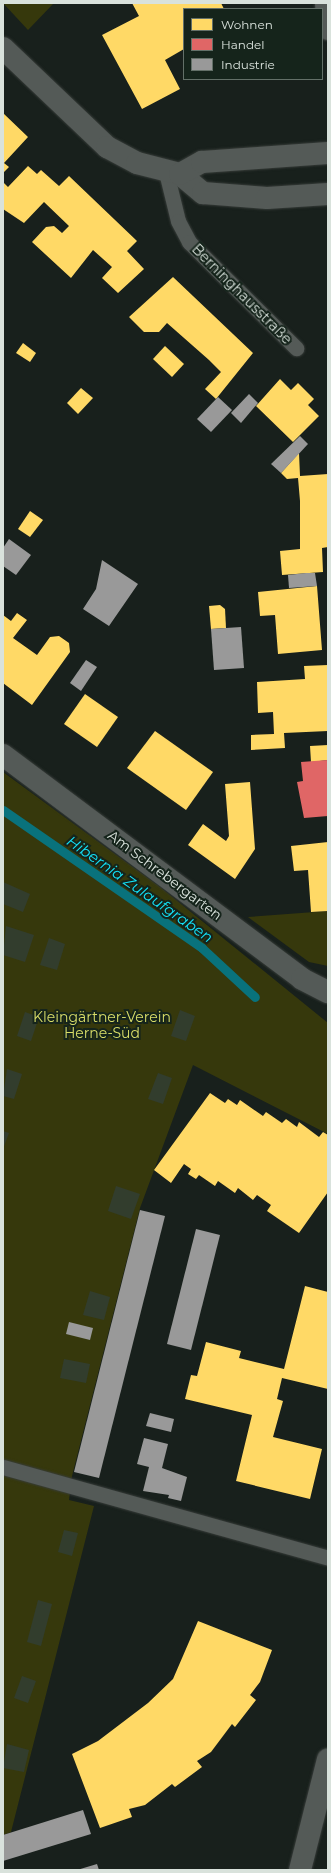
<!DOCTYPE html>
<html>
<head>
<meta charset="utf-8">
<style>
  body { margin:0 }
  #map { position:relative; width:331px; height:1873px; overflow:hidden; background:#18201c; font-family:Montserrat,sans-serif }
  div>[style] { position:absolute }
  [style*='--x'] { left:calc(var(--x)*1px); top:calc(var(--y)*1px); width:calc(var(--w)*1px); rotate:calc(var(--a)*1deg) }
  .green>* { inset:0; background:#36380c }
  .homes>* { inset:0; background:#ffd966 }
  .shops>* { inset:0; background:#e06666 }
  .industry>* { inset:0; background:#999 }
  .stream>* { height:9px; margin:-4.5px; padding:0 4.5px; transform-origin:4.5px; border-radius:4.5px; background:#09727c }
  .building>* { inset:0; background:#323d2d }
  .roads { filter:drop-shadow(0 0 1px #373c39) drop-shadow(0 0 1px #373c39) }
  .service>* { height:15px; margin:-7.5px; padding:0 7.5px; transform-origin:7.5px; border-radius:7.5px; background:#545a57 }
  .minor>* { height:22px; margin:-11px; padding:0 11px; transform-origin:11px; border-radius:11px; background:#545a57 }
  .secondary>* { height:22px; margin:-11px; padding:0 11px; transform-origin:11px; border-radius:11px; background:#545a57 }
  span { translate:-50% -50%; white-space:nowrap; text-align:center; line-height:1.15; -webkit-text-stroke:4px #15241b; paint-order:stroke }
  .street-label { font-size:14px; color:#d9e2dc }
  .park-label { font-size:14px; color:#dade68 }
  .water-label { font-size:15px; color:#14e2f8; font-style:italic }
  .frame { position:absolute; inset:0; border:4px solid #d9e2dc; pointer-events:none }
  .legend { position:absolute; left:183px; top:8px; width:140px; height:72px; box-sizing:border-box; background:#15241b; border:1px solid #637068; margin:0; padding:5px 7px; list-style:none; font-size:12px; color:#d9e2dc }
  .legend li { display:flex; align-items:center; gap:8px; height:20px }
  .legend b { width:20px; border:1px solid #637068 }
</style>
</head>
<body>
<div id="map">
  <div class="green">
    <i style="clip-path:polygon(3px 3px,54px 3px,28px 30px)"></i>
    <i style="clip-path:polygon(3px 772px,160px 887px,328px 1023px,328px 1134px,193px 1065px,140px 1208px,72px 1476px,69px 1500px,94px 1506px,11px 1832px,3px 1835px)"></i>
    <i style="clip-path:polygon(328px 911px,328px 966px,309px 962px,248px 917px)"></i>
  </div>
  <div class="homes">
    <i style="clip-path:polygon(132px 3px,221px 3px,224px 9px,184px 9px,184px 49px,165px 60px,180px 89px,142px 109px,102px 35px,139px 16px)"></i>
    <i style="clip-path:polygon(3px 113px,28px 137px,4px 163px,9px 167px,3px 173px)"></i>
    <i style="clip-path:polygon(28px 166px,37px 174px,41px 170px,59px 186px,69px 176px,137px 241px,127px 251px,144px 269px,118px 293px,102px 278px,112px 267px,93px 250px,71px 278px,32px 242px,46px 227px,54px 226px,62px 233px,69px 226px,44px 202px,24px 223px,3px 209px,3px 182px,8px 187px)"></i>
    <i style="clip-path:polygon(173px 277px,253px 353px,216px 399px,205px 389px,221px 372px,209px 360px,167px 323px,159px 332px,144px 332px,129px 317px)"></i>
    <i style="clip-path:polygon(23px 343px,36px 353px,30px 362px,16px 353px)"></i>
    <i style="clip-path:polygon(165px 346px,184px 364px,172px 377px,153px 359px)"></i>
    <i style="clip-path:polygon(280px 379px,291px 390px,298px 383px,314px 399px,308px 405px,319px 416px,293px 442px,256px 406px)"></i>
    <i style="clip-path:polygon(81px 388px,93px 398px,78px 414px,67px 403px)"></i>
    <i style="clip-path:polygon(299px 453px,300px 476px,328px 474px,328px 547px,322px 548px,323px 572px,282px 575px,280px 551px,300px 549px,300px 501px,298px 478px,287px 479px,281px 473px)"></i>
    <i style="clip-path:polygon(30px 511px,43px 520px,30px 537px,18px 529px)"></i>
    <i style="clip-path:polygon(317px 586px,322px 650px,278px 654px,275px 615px,260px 616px,258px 592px)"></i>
    <i style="clip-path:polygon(220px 605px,225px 609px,226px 628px,211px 629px,209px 606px)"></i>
    <i style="clip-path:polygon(17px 613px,27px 620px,13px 638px,37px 655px,50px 637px,59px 636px,69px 643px,70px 652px,32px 705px,3px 683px,3px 615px,11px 621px)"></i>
    <i style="clip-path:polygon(328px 665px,328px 731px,284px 733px,285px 748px,251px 750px,251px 735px,274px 734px,273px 712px,258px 713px,257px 682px,305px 679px,304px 666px)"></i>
    <i style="clip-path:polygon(85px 694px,118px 717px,97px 747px,64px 724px)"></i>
    <i style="clip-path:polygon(155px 731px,213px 772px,186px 810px,127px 768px)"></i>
    <i style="clip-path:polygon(328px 745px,328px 760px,311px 762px,310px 746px)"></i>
    <i style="clip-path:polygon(250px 782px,255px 849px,235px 879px,188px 845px,203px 824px,226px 841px,229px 836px,225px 784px)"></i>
    <i style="clip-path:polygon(328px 842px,328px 911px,311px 912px,308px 870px,294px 871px,291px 846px)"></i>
    <i style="clip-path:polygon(210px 1093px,225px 1103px,228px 1099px,237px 1105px,240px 1100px,263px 1116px,266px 1112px,282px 1123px,286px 1119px,297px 1127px,299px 1122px,319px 1137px,323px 1132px,328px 1135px,328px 1192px,299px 1233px,267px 1211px,271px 1205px,257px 1195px,253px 1200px,238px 1188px,235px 1193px,218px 1181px,215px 1186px,199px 1175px,196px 1179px,188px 1174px,191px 1169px,184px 1164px,171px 1183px,154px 1170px)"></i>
    <i style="clip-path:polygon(305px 1286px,328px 1292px,328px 1389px,282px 1378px,277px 1399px,283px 1401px,273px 1437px,322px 1449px,310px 1499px,236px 1481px,252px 1415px,185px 1399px,191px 1375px,197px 1376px,206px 1342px,241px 1351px,239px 1358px,284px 1369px)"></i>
    <i style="clip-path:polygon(198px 1621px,272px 1650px,260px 1682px,250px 1695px,256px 1700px,235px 1727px,232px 1724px,211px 1752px,197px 1761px,202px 1767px,175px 1787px,172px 1784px,145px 1805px,129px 1809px,132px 1817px,100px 1828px,72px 1754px,98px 1741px,148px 1703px,173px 1679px)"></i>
  </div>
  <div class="shops">
    <i style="clip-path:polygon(328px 760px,328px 816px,304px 818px,297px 782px,303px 781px,301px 762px)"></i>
  </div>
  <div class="industry">
    <i style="clip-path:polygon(249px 394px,258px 403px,241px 423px,231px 413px)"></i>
    <i style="clip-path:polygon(218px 397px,232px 410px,211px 432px,197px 419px)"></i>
    <i style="clip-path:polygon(300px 436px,308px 444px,281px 473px,271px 464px)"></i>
    <i style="clip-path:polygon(9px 539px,31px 555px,16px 575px,3px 566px,3px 548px)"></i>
    <i style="clip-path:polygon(102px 560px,138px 584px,109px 626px,83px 609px,96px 589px)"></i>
    <i style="clip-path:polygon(306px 573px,315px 573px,317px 586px,289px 588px,288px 575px)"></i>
    <i style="clip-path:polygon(241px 627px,244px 668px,214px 670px,211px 629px)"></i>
    <i style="clip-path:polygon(86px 660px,97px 667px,81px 691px,70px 683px)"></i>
    <i style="clip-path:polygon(140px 1210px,165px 1216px,99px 1478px,74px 1472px)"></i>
    <i style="clip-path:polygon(196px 1229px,220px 1235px,191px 1350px,167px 1344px)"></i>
    <i style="clip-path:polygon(69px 1322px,93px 1328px,90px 1340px,66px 1334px)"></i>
    <i style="clip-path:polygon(150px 1413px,174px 1419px,171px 1432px,146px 1426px)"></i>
    <i style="clip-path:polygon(144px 1438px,168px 1444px,162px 1468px,187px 1477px,181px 1501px,168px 1498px,169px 1495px,143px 1491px,149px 1467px,137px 1464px)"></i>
    <i style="clip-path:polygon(83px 1810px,91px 1834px,3px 1861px,3px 1835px)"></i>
    <i style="clip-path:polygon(97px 1864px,99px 1870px,77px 1870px)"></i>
  </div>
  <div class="stream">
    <i style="--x:3;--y:810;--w:242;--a:34.7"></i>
    <i style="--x:202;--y:948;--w:72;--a:42.8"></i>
  </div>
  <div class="building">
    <i style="clip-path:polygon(3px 882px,30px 894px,23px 912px,3px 904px)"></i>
    <i style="clip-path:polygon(6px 926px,34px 935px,25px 962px,3px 955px)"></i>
    <i style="clip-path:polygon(49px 938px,65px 944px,57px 970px,40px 965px)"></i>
    <i style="clip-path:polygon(180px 1010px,195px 1016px,186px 1041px,171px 1036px)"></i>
    <i style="clip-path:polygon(25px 1012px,39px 1017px,31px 1041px,17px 1036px)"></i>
    <i style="clip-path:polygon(7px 1069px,22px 1074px,14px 1099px,3px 1096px)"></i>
    <i style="clip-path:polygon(158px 1073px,172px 1078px,163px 1104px,148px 1099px)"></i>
    <i style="clip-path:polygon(3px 1131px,9px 1133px,3px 1149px)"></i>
    <i style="clip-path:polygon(116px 1186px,140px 1194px,131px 1219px,108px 1211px)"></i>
    <i style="clip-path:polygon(90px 1291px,110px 1297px,104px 1320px,83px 1315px)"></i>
    <i style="clip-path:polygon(64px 1359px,90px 1364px,86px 1383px,60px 1378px)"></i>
    <i style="clip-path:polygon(64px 1530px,78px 1533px,72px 1556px,58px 1552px)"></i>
    <i style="clip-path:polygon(38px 1600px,52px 1604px,41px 1646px,27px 1642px)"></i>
    <i style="clip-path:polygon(22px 1676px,36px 1681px,28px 1703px,14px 1698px)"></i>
    <i style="clip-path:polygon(7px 1744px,29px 1750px,24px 1772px,3px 1768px)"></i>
  </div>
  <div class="roads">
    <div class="service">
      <i style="--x:166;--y:172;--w:50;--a:76.2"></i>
      <i style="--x:178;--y:221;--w:24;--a:62"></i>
      <i style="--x:189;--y:242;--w:151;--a:44.7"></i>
      <i style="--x:3;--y:1467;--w:337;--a:15.6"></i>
    </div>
    <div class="minor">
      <i style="--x:3;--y:48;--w:144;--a:43.6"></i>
      <i style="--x:107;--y:147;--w:34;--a:28"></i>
      <i style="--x:137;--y:163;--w:44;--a:14.3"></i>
      <i style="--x:180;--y:174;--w:30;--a:40"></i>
      <i style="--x:203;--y:193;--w:64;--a:4.5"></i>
      <i style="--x:267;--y:198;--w:61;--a:-3.8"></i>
      <i style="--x:180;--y:174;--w:25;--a:-29"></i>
      <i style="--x:202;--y:162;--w:126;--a:-4.1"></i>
      <i style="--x:3;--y:755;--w:374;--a:36.8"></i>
      <i style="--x:302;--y:979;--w:29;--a:27"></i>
    </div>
    <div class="secondary">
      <i style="--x:326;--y:3;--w:26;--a:86"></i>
      <i style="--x:300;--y:1870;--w:114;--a:-75.8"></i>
    </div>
  </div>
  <div class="street-label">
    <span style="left:242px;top:294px;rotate:45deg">Berninghausstraße</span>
    <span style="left:165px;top:875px;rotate:37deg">Am Schrebergarten</span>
  </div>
  <div class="park-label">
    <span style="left:102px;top:1025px">Kleingärtner-Verein<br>Herne-Süd</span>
  </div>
  <div class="water-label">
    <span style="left:140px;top:889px;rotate:35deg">Hibernia Zulaufgraben</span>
  </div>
  <div class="frame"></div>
  <ul class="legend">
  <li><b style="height:11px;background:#ffd966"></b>Wohnen</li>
  <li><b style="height:11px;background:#e06666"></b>Handel</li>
  <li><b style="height:11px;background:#999"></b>Industrie</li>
  </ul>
</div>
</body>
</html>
